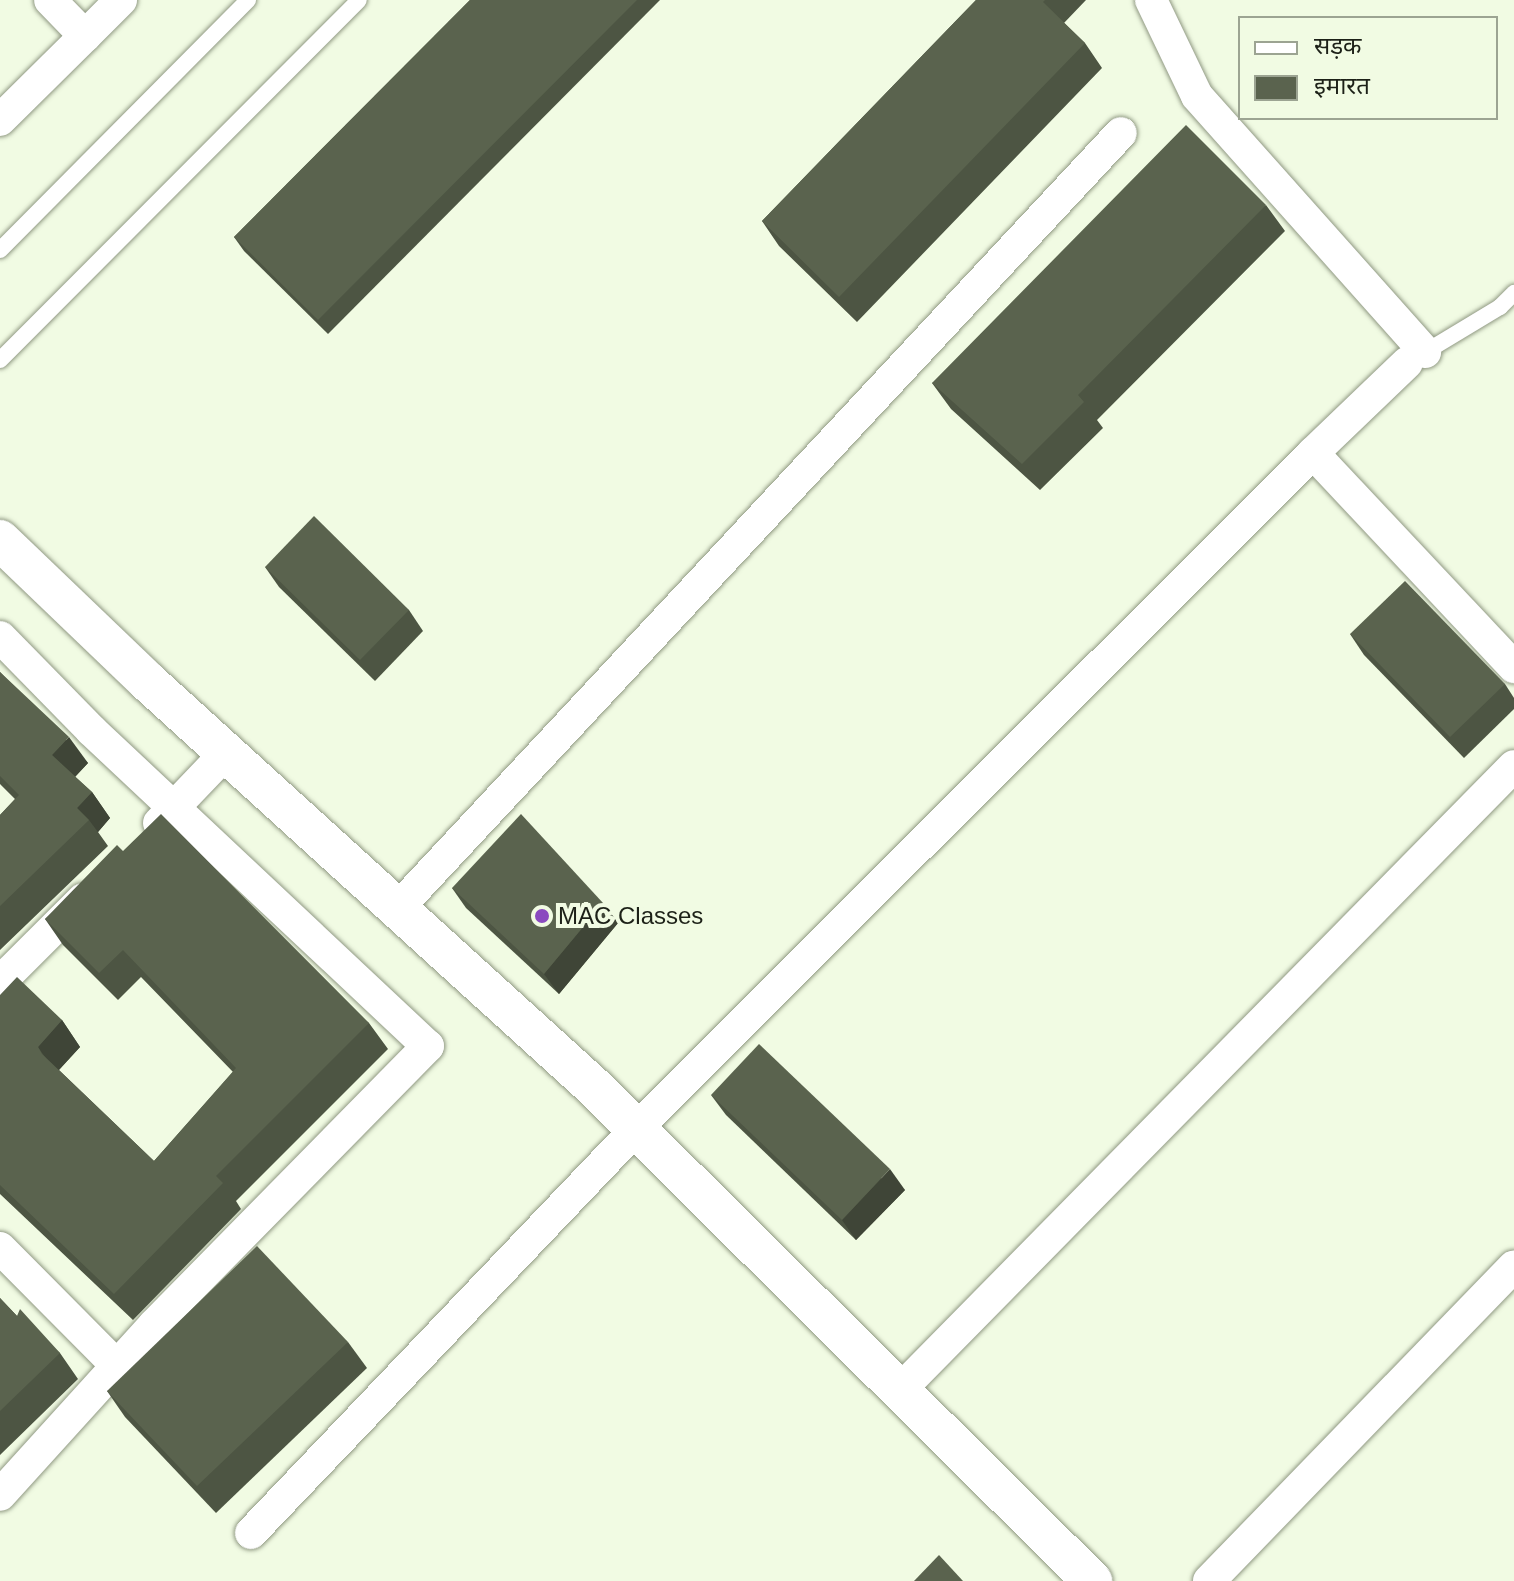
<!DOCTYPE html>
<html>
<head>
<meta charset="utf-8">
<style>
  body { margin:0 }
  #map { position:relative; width:1514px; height:1581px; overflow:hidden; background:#f1fbe3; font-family:Helvetica,"Noto Sans Devanagari",sans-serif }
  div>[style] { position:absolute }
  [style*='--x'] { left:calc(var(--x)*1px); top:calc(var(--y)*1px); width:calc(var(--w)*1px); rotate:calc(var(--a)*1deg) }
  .roads { filter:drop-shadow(0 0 2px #909983) drop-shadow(0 0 2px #909983) }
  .service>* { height:16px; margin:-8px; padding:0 8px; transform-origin:8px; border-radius:8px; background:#fff }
  .minor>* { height:32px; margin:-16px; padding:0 16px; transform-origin:16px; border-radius:16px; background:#fff }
  .tertiary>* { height:40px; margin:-20px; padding:0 20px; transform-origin:20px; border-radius:20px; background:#fff }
  .wall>* { inset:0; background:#4d5543 }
  .shaded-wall>* { inset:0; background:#3f4537 }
  .building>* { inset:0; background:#5a634e }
  .dots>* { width:22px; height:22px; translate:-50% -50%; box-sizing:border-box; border:4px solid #f1fbe3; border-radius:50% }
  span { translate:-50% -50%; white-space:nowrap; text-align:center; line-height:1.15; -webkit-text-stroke:8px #f1fbe3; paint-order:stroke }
  .poi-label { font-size:24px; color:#1d2118 }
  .left { translate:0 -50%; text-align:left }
  .legend { position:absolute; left:1238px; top:16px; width:260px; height:104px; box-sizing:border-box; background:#f1fbe3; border:2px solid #9ca492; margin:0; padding:10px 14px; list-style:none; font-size:24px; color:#1d2118 }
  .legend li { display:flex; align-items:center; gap:16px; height:40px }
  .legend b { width:40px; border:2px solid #9ca492 }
</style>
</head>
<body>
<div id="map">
  <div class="roads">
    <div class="service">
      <i style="--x:0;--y:250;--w:352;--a:-45.2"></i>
      <i style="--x:1422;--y:354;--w:91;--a:-31.1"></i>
      <i style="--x:1500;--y:307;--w:20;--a:-45"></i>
      <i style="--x:0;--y:360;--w:508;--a:-45.08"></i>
    </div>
    <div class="minor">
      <i style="--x:1151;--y:0;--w:106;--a:64.4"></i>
      <i style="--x:1197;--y:96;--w:343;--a:48.3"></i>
      <i style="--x:85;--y:36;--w:51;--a:-45"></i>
      <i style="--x:0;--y:120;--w:120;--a:-44.7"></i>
      <i style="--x:85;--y:36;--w:50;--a:-134.2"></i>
      <i style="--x:1313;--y:453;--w:130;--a:-43.8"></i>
      <i style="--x:0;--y:637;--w:130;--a:45.6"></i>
      <i style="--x:91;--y:730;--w:462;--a:43.2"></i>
      <i style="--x:428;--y:1046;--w:391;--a:134.5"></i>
      <i style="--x:154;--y:1325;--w:229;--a:132.2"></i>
      <i style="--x:159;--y:823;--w:97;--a:-46.3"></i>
      <i style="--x:397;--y:909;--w:1061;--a:-46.99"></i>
      <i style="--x:0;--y:982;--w:117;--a:-45"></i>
      <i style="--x:0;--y:1248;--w:169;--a:45.2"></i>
      <i style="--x:900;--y:1390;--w:875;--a:-45.46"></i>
      <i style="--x:251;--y:1533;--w:558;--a:-46.38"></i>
      <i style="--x:636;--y:1129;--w:957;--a:-44.96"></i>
      <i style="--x:1313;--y:453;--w:294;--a:46.8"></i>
      <i style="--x:1209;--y:1581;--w:438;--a:-45.9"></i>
    </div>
    <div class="tertiary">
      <i style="--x:0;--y:540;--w:205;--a:43.8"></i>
      <i style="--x:148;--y:682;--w:605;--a:42.25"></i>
      <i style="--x:596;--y:1089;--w:699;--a:44.77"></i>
    </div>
  </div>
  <div class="wall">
    <i style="clip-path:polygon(470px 0,660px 0,328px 334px,244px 251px,234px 237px)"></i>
    <i style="clip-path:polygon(976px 0,1086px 0,1064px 23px,1085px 43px,1102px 68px,857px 322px,779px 246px,762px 221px)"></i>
    <i style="clip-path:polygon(1266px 205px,1285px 231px,1097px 420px,1103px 428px,1040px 490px,951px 409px,932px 383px)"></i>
    <i style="clip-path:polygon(265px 567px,409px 610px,423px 631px,375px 681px,279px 587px)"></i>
    <i style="clip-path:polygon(1350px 634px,1505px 684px,1514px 698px,1514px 709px,1464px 758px,1364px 655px)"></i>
    <i style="clip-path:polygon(0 672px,88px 763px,75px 777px,92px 792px,110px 818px,98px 832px,108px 846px,0 950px,0 815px,15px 799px,0 784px)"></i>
    <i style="clip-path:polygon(123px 851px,369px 1023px,388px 1049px,236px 1201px,241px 1209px,133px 1320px,0 1194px,0 995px,62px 1020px,80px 1047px,59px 1070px,154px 1161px,233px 1072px,141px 977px,118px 1000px,63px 945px,45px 919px)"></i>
    <i style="clip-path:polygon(452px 888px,603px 903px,618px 923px,559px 994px,466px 908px)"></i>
    <i style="clip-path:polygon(711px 1095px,905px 1190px,856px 1240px,726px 1115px)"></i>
    <i style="clip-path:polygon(0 1298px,17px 1316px,60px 1353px,78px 1379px,0 1455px)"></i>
    <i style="clip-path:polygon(348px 1342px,367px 1368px,216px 1513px,125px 1417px,107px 1391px)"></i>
  </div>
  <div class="shaded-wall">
    <i style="clip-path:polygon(69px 737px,88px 763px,71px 781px,52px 755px)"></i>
    <i style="clip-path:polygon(92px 792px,110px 818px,98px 832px,89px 820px,77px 808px)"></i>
    <i style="clip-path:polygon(603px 903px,618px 923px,559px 994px,544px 974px)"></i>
    <i style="clip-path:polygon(62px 1020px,80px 1047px,56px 1073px,38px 1047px)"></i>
    <i style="clip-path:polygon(890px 1169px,905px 1190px,856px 1240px,842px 1220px)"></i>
  </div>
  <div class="building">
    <i style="clip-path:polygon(470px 0,637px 0,318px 320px,234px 237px)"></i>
    <i style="clip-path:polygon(976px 0,1045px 0,1043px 2px,1085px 43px,839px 297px,762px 221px)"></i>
    <i style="clip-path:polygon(1186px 125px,1266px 205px,1078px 395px,1084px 402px,1022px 464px,932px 383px)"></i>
    <i style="clip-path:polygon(314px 516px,409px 610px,360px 660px,265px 567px)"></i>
    <i style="clip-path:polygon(1405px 581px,1505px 684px,1450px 737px,1350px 634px)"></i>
    <i style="clip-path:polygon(0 672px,69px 737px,52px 755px,92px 792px,77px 808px,89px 820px,0 906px,0 815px,19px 795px,0 776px)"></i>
    <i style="clip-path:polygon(161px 814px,369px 1023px,216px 1176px,223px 1183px,114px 1294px,0 1185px,0 995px,17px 977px,62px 1020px,38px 1047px,42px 1054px,154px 1161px,236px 1068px,123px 950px,99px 973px,45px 919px,117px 845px,123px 851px)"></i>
    <i style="clip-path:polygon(521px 814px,603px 903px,544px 974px,452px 888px)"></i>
    <i style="clip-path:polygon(759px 1044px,890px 1169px,842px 1220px,711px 1095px)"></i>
    <i style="clip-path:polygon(257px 1246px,348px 1342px,197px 1486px,107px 1391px)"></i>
    <i style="clip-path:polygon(0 1298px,17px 1316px,20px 1309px,60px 1353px,0 1411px)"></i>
    <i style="clip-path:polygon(939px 1555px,963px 1581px,914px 1581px)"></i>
  </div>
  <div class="dots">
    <i style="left:542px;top:916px;background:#8a4abf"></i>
  </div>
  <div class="poi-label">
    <span class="left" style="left:558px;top:916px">MAC Classes</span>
  </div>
  <ul class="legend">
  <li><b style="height:10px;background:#fff"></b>सड़क</li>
  <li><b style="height:22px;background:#5a634e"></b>इमारत</li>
  </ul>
</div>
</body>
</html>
